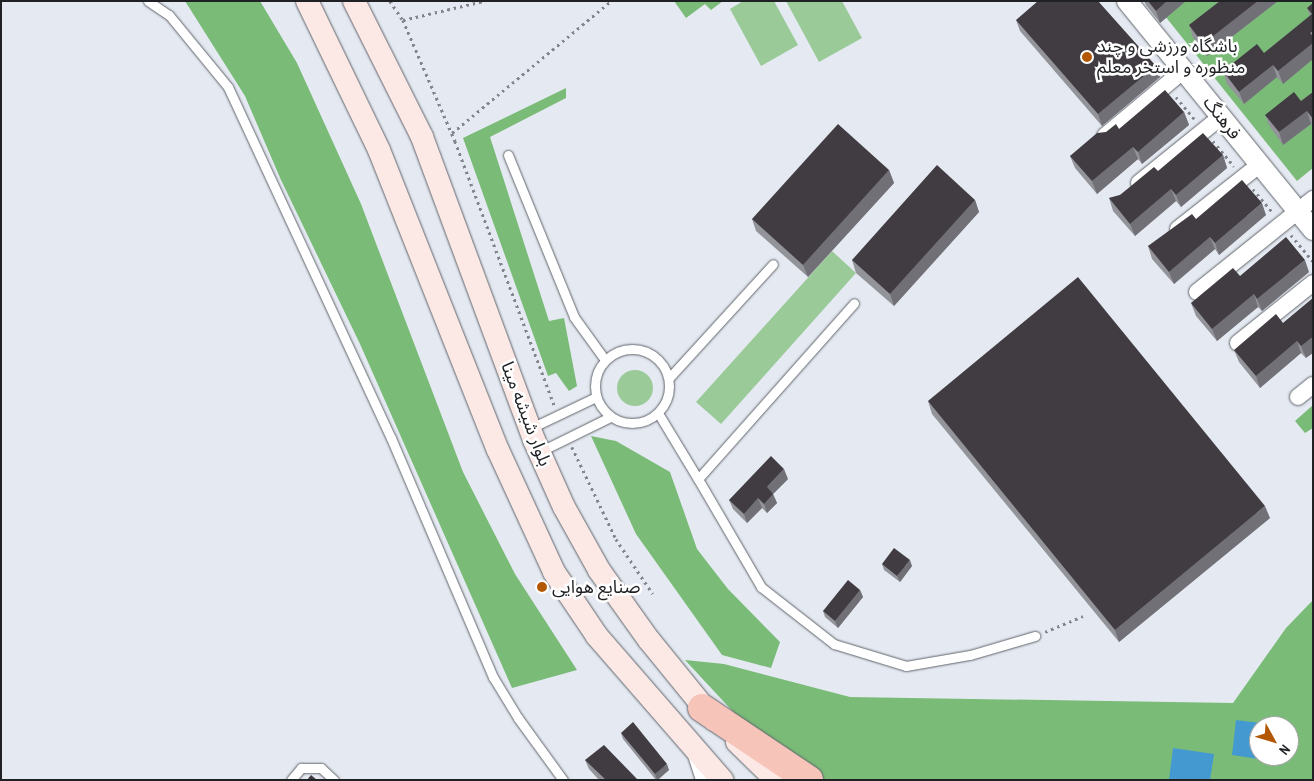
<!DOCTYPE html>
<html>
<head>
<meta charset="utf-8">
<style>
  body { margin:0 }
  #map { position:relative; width:1314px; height:781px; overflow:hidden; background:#e5eaf2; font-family:"Archivo Narrow","Noto Sans Arabic",sans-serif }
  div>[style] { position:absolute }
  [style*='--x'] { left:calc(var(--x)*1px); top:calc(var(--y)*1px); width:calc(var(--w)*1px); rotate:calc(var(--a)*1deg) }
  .green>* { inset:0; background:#9bca99 }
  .round { border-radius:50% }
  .forest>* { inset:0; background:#7abb78 }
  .water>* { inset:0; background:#449ad0 }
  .path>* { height:2.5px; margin-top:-1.25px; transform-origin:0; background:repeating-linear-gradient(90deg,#82858b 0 2.5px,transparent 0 6.5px) }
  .roads { filter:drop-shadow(0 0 1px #60646b) drop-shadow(0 0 1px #60646b) }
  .service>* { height:9px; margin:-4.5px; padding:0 4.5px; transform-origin:4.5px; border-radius:4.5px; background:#fff }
  .service>.ring { margin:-4.5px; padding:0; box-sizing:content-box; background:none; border:9px solid #fff; border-radius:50% }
  .minor>* { height:16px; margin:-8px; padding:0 8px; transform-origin:8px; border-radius:8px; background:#fff }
  .tertiary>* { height:20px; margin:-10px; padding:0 10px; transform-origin:10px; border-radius:10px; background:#fff }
  .secondary>* { height:22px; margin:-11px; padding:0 11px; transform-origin:11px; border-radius:11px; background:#fce9e5 }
  .trunk>* { height:28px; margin:-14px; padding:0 14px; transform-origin:14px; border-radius:14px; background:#f7c4ba }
  .wall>* { inset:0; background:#93939a }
  .shaded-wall>* { inset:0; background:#727077 }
  .building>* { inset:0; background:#413c42 }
  .dots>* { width:14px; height:14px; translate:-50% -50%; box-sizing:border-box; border:2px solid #fff; border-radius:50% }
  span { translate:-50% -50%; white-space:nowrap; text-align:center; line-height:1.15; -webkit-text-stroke:5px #fff; paint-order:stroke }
  .poi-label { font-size:18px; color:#1f2124 }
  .left { translate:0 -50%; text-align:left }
  .street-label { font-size:18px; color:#1f2124 }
  .frame { position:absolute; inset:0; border:2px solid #1f2124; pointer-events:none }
  .north { position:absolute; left:1249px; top:716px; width:50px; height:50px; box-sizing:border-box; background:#fff; border:1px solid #a5a6a7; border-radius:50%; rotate:129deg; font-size:14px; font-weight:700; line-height:20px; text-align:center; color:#1f2124 }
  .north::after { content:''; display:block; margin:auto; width:18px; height:22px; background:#b45702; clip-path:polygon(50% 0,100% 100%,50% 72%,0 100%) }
</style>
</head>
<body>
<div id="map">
  <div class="green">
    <i style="clip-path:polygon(743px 1px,774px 1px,798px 45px,761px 66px,730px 9px)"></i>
    <i style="clip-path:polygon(786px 1px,842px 1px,862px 38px,819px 62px)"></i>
    <i style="clip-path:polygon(832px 251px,856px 273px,721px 424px,696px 402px)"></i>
    <i class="round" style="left:617px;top:370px;width:36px;height:36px"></i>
  </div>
  <div class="forest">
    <i style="clip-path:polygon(185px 1px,260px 1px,297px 63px,361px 204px,463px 472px,515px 574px,577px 670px,512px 688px,360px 344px,281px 180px,245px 96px)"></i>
    <i style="clip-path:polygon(674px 1px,723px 1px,711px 10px,705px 4px,686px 18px)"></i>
    <i style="clip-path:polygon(1153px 1px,1313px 1px,1313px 168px,1297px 181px)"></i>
    <i style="clip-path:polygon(566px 88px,566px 98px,490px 137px,549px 321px,564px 318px,577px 386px,569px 391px,556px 373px,548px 376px,463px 138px)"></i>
    <i style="clip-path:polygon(1313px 405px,1313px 428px,1305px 433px,1295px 421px)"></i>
    <i style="clip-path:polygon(591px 436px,616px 441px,670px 472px,697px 549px,728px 589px,780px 642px,771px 668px,722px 655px,636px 534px)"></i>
    <i style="clip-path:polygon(evenodd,1313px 600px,1313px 780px,821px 780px,738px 717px,685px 660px,724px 664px,850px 697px,1233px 703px,1286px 628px,1313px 600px,1259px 726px,1289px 726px,1289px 756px,1259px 756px,1259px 726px)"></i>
  </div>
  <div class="water">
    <i style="clip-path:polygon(1236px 720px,1276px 725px,1259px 726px,1259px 756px,1272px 756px,1272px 761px,1232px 755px)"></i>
    <i style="clip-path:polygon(1173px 748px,1214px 754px,1210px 780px,1169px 780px)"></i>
  </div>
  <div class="path">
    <i style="--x:390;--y:1;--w:23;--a:56"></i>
    <i style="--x:403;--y:20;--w:132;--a:66.7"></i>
    <i style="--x:455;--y:141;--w:282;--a:69.4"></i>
    <i style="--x:403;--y:20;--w:83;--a:-13.2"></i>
    <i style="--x:1176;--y:97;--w:30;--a:50"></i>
    <i style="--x:452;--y:133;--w:207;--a:-39.7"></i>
    <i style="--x:1213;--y:141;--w:33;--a:50"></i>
    <i style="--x:1253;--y:189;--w:30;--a:50"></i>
    <i style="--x:1291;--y:235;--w:34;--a:50"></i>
    <i style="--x:572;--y:447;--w:102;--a:64.4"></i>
    <i style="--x:616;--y:539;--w:66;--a:56.1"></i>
    <i style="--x:1045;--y:632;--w:41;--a:-22.8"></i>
  </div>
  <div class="roads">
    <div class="service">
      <i style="--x:148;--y:1;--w:25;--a:34"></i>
      <i style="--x:169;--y:15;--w:93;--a:50.7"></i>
      <i style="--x:228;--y:87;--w:387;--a:65.1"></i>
      <i style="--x:391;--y:438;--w:260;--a:66.9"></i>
      <i style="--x:493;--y:677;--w:48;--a:58.6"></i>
      <i style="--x:518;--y:718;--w:77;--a:54"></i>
      <i style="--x:508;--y:155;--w:175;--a:67.8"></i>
      <i style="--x:574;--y:317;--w:53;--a:54.2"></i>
      <i class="ring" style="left:595px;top:349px;width:65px;height:65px"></i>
      <i style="--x:669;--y:378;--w:154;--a:-47.6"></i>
      <i style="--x:658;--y:413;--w:77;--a:58.8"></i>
      <i style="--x:698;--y:479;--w:235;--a:-48.4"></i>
      <i style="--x:531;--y:428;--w:72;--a:-25.5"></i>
      <i style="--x:539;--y:452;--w:79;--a:-26.2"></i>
      <i style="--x:698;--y:479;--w:125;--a:59.7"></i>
      <i style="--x:761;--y:587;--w:93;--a:38"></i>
      <i style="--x:834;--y:644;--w:75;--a:17"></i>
      <i style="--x:906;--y:666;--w:65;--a:-9.8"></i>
      <i style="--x:970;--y:655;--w:68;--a:-16.3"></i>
      <i style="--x:291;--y:780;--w:16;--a:-50"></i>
      <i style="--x:301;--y:768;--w:20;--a:0"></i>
      <i style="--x:321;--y:768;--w:18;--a:43"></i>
    </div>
    <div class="minor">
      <i style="--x:1105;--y:136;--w:103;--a:-39.9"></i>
      <i style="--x:1139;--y:183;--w:107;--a:-38.9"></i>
      <i style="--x:1178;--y:229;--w:103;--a:-38.3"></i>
      <i style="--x:1197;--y:292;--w:149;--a:-38.7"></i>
      <i style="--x:1238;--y:343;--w:96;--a:-38.7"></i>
      <i style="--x:1298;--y:397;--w:19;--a:-39"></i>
      <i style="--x:696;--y:755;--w:26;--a:72"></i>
    </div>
    <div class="tertiary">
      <i style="--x:1127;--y:1;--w:295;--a:50.9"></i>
    </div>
    <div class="secondary">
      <i style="--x:307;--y:1;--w:165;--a:64.2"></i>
      <i style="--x:379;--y:150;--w:323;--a:68.4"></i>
      <i style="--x:498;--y:450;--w:134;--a:65.3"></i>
      <i style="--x:554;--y:572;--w:77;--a:56.1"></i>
      <i style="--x:597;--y:636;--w:191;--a:49"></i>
      <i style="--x:354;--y:1;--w:152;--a:63.4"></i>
      <i style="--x:422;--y:137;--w:323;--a:69.7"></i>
      <i style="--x:534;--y:440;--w:73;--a:65.9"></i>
      <i style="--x:564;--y:507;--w:72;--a:60.9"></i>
      <i style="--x:599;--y:570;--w:86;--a:54.5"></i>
      <i style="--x:649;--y:640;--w:103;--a:50.9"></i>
      <i style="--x:737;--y:742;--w:54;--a:44.3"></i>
    </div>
    <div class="trunk">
      <i style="--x:702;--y:708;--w:129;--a:33.9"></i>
    </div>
  </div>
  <div class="wall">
    <i style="clip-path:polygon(1144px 1px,1186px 1px,1160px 23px,1146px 5px)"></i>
    <i style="clip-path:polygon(1220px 1px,1278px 1px,1207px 56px,1193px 38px,1189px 25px)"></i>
    <i style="clip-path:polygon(1313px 3px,1313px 59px,1283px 84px,1277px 77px,1244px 104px,1227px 84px,1223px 71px,1264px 53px,1310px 16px,1307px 8px)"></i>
    <i style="clip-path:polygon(1016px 20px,1156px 66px,1160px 77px,1102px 126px,1020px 31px)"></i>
    <i style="clip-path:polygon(1313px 92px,1313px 126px,1311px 124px,1283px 145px,1270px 127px,1265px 115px,1301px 101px)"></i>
    <i style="clip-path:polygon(1184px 112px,1189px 125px,1142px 164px,1138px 159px,1097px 194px,1075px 168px,1070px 156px,1119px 129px)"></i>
    <i style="clip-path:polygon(1223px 155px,1227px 168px,1181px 207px,1176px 201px,1135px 236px,1113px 211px,1109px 198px,1120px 195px,1158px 171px)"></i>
    <i style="clip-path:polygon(889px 170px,894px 183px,808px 277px,756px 231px,752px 219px)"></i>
    <i style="clip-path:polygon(975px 200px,979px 212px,894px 306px,856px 273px,852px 260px)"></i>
    <i style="clip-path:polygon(1266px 215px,1219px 255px,1215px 249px,1174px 284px,1152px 259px,1148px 246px,1196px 219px)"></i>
    <i style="clip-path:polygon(1309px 272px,1262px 311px,1258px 307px,1217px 341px,1196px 316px,1191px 303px,1240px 276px)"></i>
    <i style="clip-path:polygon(1313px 298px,1306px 358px,1301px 353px,1260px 388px,1239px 362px,1234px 350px,1283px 323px)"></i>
    <i style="clip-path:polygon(928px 401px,1270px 518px,1119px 642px,932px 414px)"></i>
    <i style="clip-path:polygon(788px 479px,773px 494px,777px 503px,767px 513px,762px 508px,747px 523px,733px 509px,729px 500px)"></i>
    <i style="clip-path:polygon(882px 564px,912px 566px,900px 582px,884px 570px)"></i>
    <i style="clip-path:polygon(860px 590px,863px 597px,838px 628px,825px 617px,823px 611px)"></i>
    <i style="clip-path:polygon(621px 733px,669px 770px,658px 780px,656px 780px,623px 739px)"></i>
    <i style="clip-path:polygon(585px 760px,638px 780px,599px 780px,589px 769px)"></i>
  </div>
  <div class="shaded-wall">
    <i style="clip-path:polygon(1167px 1px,1186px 1px,1160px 23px,1156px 11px)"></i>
    <i style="clip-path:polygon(1258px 1px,1278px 1px,1207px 56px,1203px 44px)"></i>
    <i style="clip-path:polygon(1313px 43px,1313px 59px,1283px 84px,1278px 71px)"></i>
    <i style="clip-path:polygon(1273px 65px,1277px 77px,1244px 104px,1239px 92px)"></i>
    <i style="clip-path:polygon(1156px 66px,1160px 77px,1102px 126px,1098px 114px)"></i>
    <i style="clip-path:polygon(1307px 111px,1311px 124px,1283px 145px,1279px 132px)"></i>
    <i style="clip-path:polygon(1184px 112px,1189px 125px,1142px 164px,1138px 152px)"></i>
    <i style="clip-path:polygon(1133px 147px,1138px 159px,1097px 194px,1092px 181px)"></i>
    <i style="clip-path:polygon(1223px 155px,1227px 168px,1181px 207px,1176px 195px)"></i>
    <i style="clip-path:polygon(889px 170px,894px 183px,808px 277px,803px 265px)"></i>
    <i style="clip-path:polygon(1171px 189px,1176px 201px,1135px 236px,1130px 224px)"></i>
    <i style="clip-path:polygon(975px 200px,979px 212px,894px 306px,890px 294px)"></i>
    <i style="clip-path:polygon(1262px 203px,1266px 215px,1219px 255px,1215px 243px)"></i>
    <i style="clip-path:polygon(1210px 237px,1215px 249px,1174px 284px,1169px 272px)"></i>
    <i style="clip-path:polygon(1305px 260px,1309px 272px,1262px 311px,1257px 299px)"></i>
    <i style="clip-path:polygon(1254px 294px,1258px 307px,1217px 341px,1212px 329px)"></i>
    <i style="clip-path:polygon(1313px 337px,1313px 353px,1306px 358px,1301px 346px)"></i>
    <i style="clip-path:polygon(1297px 341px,1301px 353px,1260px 388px,1256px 376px)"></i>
    <i style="clip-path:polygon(784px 469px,788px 479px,773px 494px,777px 503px,767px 513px,764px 504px,767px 487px)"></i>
    <i style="clip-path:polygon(758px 498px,762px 508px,747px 523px,744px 514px)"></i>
    <i style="clip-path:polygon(1265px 506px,1270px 518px,1119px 642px,1115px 630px)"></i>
    <i style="clip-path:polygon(910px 560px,912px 566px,900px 582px,897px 576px)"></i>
    <i style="clip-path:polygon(860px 590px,863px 597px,838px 628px,835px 621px)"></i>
    <i style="clip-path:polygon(667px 764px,669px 770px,657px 780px,655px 774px)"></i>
  </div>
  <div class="building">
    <i style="clip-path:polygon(1038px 1px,1098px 1px,1156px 66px,1098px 114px,1016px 20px)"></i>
    <i style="clip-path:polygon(1148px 1px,1167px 1px,1156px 11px)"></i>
    <i style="clip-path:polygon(1220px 1px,1258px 1px,1203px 44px,1189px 25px)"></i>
    <i style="clip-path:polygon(1313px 3px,1313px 31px,1310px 33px,1313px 36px,1313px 43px,1278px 71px,1273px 65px,1239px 92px,1223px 71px,1257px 44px,1264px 53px,1312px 14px,1307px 8px)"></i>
    <i style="clip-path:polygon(1165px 90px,1184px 112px,1138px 152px,1133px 147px,1092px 181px,1070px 156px,1097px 133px,1106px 132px,1116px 124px,1119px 129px)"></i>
    <i style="clip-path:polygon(1294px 92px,1301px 101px,1313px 92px,1313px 119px,1307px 111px,1279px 132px,1265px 115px)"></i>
    <i style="clip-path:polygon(838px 124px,889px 170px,803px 265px,752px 219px)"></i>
    <i style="clip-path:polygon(1203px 133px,1223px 155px,1176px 195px,1171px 189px,1130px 224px,1109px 198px,1120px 195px,1154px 167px,1158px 171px)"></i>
    <i style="clip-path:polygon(937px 165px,975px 200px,890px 294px,852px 260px)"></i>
    <i style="clip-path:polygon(1242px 180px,1262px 203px,1215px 243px,1210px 237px,1169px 272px,1148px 246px,1192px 214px,1196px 219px)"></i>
    <i style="clip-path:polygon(1286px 237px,1305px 260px,1257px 299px,1254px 294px,1212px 329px,1191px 303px,1233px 268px,1240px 276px)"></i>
    <i style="clip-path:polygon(1078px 277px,1265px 506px,1115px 630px,928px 401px)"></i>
    <i style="clip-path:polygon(1313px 298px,1313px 337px,1301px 346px,1297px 341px,1256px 376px,1234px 350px,1276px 314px,1283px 323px)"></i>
    <i style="clip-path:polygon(771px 456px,784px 469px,767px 487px,773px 494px,764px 504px,758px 498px,744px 514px,729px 500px)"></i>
    <i style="clip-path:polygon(894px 548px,910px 560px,897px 576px,882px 564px)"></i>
    <i style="clip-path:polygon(848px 580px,860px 590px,835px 621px,823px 611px)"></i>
    <i style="clip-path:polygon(633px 722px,667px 764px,655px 774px,621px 733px)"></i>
    <i style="clip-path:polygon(604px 745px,638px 780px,606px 780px,585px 760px)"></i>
    <i style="clip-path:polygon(311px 775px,317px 780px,307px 780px)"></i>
  </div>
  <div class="dots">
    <i style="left:1087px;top:57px;background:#b45702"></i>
    <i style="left:542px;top:587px;background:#b45702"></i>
  </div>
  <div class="poi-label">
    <span class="left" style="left:1097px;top:57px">باشگاه ورزشی و چند<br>منظوره و استخر معلم</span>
    <span class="left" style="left:552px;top:587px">صنایع هوایی</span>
  </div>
  <div class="street-label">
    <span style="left:1222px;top:118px;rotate:52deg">فرهنگ</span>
    <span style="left:526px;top:414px;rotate:69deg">بلوار شیشه مینا</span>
  </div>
  <div class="frame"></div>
  <div class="north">N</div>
</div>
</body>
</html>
